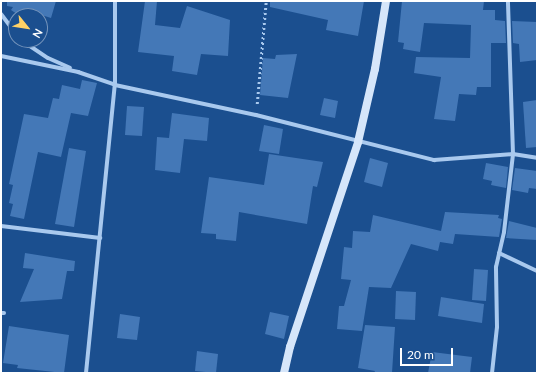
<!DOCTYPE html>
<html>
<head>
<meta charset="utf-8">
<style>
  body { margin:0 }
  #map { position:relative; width:538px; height:374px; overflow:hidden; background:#1b4f8f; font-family:Lato,sans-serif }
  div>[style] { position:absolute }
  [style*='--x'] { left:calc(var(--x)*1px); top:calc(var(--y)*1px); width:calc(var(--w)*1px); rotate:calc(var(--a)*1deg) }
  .building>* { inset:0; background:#4478b7 }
  .path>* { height:2.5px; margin-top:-1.25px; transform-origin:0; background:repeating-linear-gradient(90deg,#a9c9ee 0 2px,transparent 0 5px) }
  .street>* { height:4px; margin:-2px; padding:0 2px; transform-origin:2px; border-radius:2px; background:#a9c9ee }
  .secondary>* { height:8px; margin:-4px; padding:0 4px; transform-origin:4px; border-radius:4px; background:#d6e6fa }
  span { translate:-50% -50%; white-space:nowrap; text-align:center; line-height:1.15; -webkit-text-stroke:4px #1b4f8f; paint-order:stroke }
  .frame { position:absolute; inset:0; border:2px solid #fff; pointer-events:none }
  .north { position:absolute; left:8px; top:8px; width:40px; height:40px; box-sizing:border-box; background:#1b4f8f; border:1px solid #7695bc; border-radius:50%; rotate:120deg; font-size:11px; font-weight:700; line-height:16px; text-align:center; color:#fff }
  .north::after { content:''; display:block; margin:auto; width:14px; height:18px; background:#ffd166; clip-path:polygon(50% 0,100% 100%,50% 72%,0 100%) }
  .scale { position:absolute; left:400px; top:348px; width:53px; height:18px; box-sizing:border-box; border:2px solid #fff; border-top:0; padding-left:5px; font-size:12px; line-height:14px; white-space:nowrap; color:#fff; -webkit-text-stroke:3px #1b4f8f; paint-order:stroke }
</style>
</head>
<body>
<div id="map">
  <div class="building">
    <i style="clip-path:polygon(7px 1px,56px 1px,51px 18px,32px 12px,30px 16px,20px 16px,11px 10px,13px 7px,7px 6px)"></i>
    <i style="clip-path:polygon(145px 1px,157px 1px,155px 25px,180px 28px,187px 6px,230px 20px,228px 56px,201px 54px,197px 75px,172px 71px,174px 56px,138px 52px)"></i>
    <i style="clip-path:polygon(270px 1px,364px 1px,358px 36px,326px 30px,328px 20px,270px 7px)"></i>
    <i style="clip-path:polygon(402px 1px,484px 1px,483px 10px,495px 10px,495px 20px,505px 21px,506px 43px,491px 43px,491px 87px,477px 87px,476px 95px,459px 94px,455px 121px,434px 119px,441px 77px,414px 73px,416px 57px,470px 58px,471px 25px,424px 23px,420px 52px,403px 49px,404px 43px,398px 42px)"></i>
    <i style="clip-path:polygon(512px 21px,537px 22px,537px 60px,520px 62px,519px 44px,513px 43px)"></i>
    <i style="clip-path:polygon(297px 54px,288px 98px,260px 95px,263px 58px,275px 59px,276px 55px)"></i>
    <i style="clip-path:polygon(82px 80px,97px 83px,88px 116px,71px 113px,61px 157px,38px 152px,24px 219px,10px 216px,13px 204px,9px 203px,13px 185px,9px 184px,24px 114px,48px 118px,53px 98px,59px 99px,62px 85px,80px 89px)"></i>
    <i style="clip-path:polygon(324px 98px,338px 101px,335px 118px,320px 115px)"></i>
    <i style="clip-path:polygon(537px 100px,537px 147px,526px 148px,523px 102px)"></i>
    <i style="clip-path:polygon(127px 106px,144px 107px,142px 136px,125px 135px)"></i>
    <i style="clip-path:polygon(172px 113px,209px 118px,207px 141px,184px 139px,180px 173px,155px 170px,157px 137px,169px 138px)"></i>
    <i style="clip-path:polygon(264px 125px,283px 129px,279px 154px,259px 151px)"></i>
    <i style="clip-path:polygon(69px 148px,86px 151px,74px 227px,55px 224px)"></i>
    <i style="clip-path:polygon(269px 154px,323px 162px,317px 187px,313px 186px,307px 224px,239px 212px,236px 241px,216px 239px,216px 234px,201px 233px,209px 177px,264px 185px)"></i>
    <i style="clip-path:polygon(370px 158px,388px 163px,382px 187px,364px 182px)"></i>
    <i style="clip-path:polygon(486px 163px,508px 167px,506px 188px,491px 185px,492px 181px,483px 179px)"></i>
    <i style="clip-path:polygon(515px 168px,537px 171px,537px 189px,529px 188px,528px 193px,512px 190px)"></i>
    <i style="clip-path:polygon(445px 212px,499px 215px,498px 218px,502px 219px,499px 237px,455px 234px,453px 244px,440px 242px,438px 251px,411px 244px,391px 288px,369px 287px,362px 331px,337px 329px,339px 306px,344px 306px,351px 280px,341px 279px,344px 247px,352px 248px,353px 231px,370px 232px,373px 215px,441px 231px)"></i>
    <i style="clip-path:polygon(509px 221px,537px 228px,537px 240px,506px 238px)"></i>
    <i style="clip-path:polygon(25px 253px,75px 261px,74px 271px,67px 271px,62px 299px,20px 302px,34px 269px,23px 268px)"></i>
    <i style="clip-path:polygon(474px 269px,488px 270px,486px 301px,472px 300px)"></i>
    <i style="clip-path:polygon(396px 291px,416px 292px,415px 320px,395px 319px)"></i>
    <i style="clip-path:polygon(441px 297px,484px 304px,482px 323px,438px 316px)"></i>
    <i style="clip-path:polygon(270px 312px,289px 316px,284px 339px,265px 334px)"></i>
    <i style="clip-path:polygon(120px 314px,140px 317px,137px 340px,117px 338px)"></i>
    <i style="clip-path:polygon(365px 325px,395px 327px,392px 373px,374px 373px,375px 371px,358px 368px)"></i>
    <i style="clip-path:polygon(9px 326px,69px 335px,64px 373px,17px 368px,18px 365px,3px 363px)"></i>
    <i style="clip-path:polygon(197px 351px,218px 354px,216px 373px,195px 371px)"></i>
    <i style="clip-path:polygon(432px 352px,472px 357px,470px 373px,428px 373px)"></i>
  </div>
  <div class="path">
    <i style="--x:257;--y:104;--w:103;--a:-85"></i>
  </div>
  <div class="street">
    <i style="--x:1;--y:14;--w:25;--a:53"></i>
    <i style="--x:21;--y:40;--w:32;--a:34"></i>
    <i style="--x:48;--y:58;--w:24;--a:24"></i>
    <i style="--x:1;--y:56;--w:79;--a:11.7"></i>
    <i style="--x:78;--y:72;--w:39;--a:19"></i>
    <i style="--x:115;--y:85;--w:144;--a:12"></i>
    <i style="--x:256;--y:115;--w:184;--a:14.2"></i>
    <i style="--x:434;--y:160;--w:79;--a:-4.3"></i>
    <i style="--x:513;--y:154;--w:24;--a:9"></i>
    <i style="--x:1;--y:226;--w:100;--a:6.9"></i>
    <i style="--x:499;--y:253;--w:42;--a:25.3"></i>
    <i style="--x:1;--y:313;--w:3;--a:0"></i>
    <i style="--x:86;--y:373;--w:289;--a:-84.3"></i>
    <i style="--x:115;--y:85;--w:84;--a:-90"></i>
    <i style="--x:492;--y:373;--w:46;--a:-83.8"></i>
    <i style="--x:497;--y:327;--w:60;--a:-91"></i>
    <i style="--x:496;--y:267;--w:36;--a:-77"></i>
    <i style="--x:504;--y:232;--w:79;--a:-83.4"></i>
    <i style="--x:513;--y:154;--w:153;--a:-91.9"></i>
  </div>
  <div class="secondary">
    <i style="--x:284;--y:373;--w:27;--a:-77"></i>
    <i style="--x:290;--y:347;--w:216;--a:-71.6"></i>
    <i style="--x:358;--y:142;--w:75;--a:-76.9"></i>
    <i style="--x:375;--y:69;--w:69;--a:-80.8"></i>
  </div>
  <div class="frame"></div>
  <div class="north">N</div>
  <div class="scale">20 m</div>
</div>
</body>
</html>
